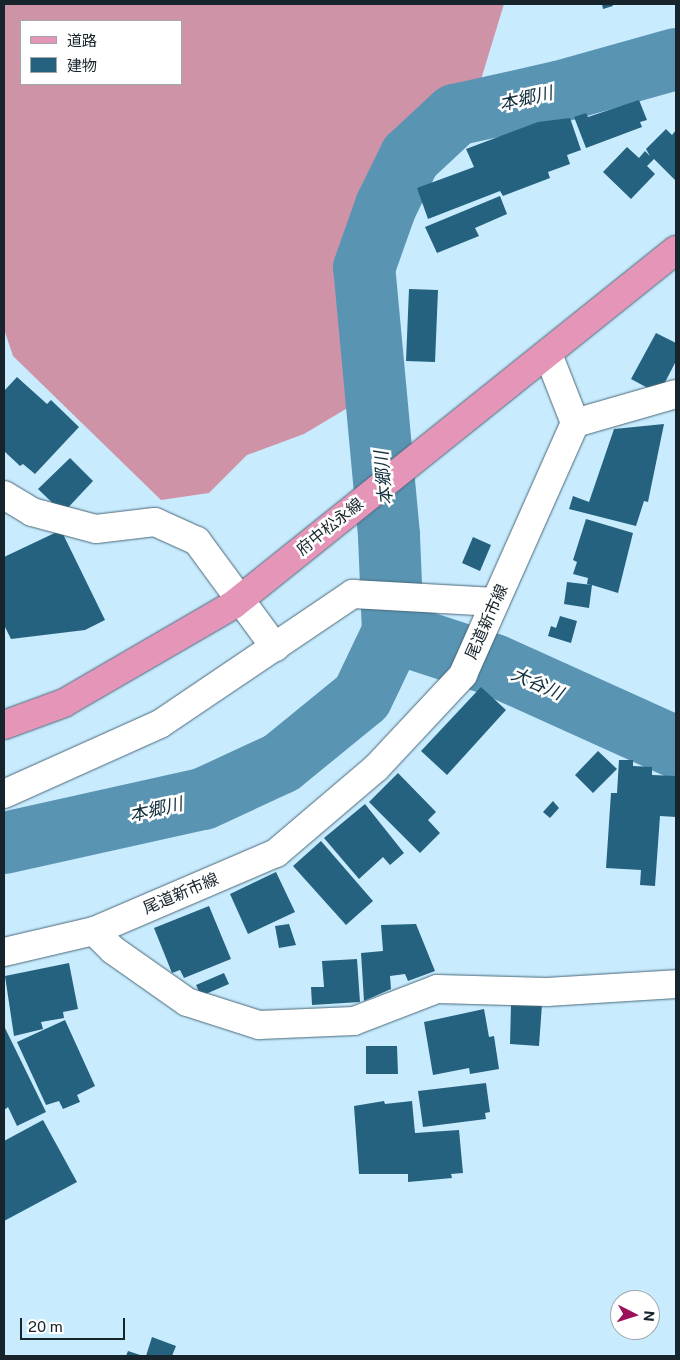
<!DOCTYPE html>
<html>
<head>
<meta charset="utf-8">
<style>
  body { margin:0 }
  #map { position:relative; width:680px; height:1360px; overflow:hidden; background:#c9ebfe; font-family:"Public Sans","Noto Sans JP",sans-serif }
  div>[style] { position:absolute }
  [style*='--x'] { left:calc(var(--x)*1px); top:calc(var(--y)*1px); width:calc(var(--w)*1px); rotate:calc(var(--a)*1deg) }
  .forest>* { inset:0; background:#cf93a8 }
  .river>* { height:62px; margin:-31px; padding:0 31px; transform-origin:31px; border-radius:31px; background:#5995b3 }
  .building>* { inset:0; background:#24627f }
  .roads { filter:drop-shadow(0 0 1px #496878) drop-shadow(0 0 1px #496878) }
  .street>* { height:28px; margin:-14px; padding:0 14px; transform-origin:14px; border-radius:14px; background:#fff }
  .secondary>* { height:28px; margin:-14px; padding:0 14px; transform-origin:14px; border-radius:14px; background:#fff }
  .primary>* { height:28px; margin:-14px; padding:0 14px; transform-origin:14px; border-radius:14px; background:#e596b8 }
  span { translate:-50% -50%; white-space:nowrap; text-align:center; line-height:1.15; -webkit-text-stroke:5px #fff; paint-order:stroke }
  .street-label { font-size:16px; color:#17242b }
  .water-label { font-size:18px; color:#122f3d; font-style:italic }
  .frame { position:absolute; inset:0; border:5px solid #17242b; pointer-events:none }
  .legend { position:absolute; left:20px; top:20px; width:162px; height:65px; box-sizing:border-box; background:#fff; border:1px solid #a2a7aa; margin:0; padding:6px 9px; list-style:none; font-size:15px; color:#17242b }
  .legend li { display:flex; align-items:center; gap:10px; height:25px }
  .legend b { width:25px; border:1px solid #a2a7aa }
  .north { position:absolute; left:610px; top:1290px; width:50px; height:50px; box-sizing:border-box; background:#fff; border:1px solid #a2a7aa; border-radius:50%; rotate:95deg; font-size:14px; font-weight:700; line-height:20px; text-align:center; color:#17242b }
  .north::after { content:''; display:block; margin:auto; width:18px; height:22px; background:#9e0f5a; clip-path:polygon(50% 0,100% 100%,50% 72%,0 100%) }
  .scale { position:absolute; left:20px; top:1318px; width:105px; height:22px; box-sizing:border-box; border:2px solid #17242b; border-top:0; padding-left:6px; font-size:15px; line-height:18px; white-space:nowrap; color:#17242b; -webkit-text-stroke:4px #fff; paint-order:stroke }
</style>
</head>
<body>
<div id="map">
  <div class="forest">
    <i style="clip-path:polygon(evenodd,4px 4px,504px 4px,465px 132px,416px 158px,407px 189px,361px 288px,381px 313px,389px 352px,361px 400px,304px 434px,247px 455px,209px 493px,161px 500px,13px 356px,4px 329px,4px 4px,21px 21px,181px 21px,181px 84px,21px 84px,21px 21px)"></i>
  </div>
  <div class="river">
    <i style="--x:393;--y:632;--w:106;--a:18.1"></i>
    <i style="--x:494;--y:665;--w:200;--a:24.3"></i>
    <i style="--x:4;--y:843;--w:204;--a:-12.5"></i>
    <i style="--x:203;--y:799;--w:86;--a:-24.8"></i>
    <i style="--x:281;--y:763;--w:104;--a:-39.2"></i>
    <i style="--x:362;--y:697;--w:72;--a:-64.5"></i>
    <i style="--x:393;--y:632;--w:97;--a:-92.4"></i>
    <i style="--x:389;--y:535;--w:268;--a:-95.3"></i>
    <i style="--x:364;--y:268;--w:66;--a:-70.5"></i>
    <i style="--x:386;--y:206;--w:55;--a:-63.9"></i>
    <i style="--x:410;--y:157;--w:62;--a:-43"></i>
    <i style="--x:455;--y:115;--w:106;--a:-12.6"></i>
    <i style="--x:558;--y:92;--w:123;--a:-15.6"></i>
  </div>
  <div class="building">
    <i style="clip-path:polygon(602px 4px,612px 4px,613px 6px,603px 9px)"></i>
    <i style="clip-path:polygon(639px 100px,647px 120px,640px 122px,642px 127px,586px 148px,574px 117px,586px 113px,588px 117px)"></i>
    <i style="clip-path:polygon(570px 118px,581px 150px,567px 155px,570px 164px,548px 172px,550px 178px,503px 196px,500px 191px,428px 219px,417px 188px,474px 167px,466px 149px,538px 122px)"></i>
    <i style="clip-path:polygon(666px 129px,672px 135px,676px 130px,676px 181px,654px 159px,647px 166px,655px 174px,631px 199px,603px 172px,627px 147px,639px 158px,645px 151px,650px 156px,646px 149px)"></i>
    <i style="clip-path:polygon(500px 196px,507px 214px,475px 228px,479px 236px,437px 253px,425px 227px)"></i>
    <i style="clip-path:polygon(409px 289px,438px 290px,435px 362px,406px 361px)"></i>
    <i style="clip-path:polygon(656px 333px,676px 343px,676px 361px,659px 394px,631px 379px)"></i>
    <i style="clip-path:polygon(17px 377px,47px 404px,51px 400px,79px 427px,35px 474px,23px 464px,20px 466px,4px 451px,4px 391px)"></i>
    <i style="clip-path:polygon(664px 424px,648px 502px,644px 501px,636px 526px,569px 509px,573px 496px,589px 502px,614px 429px)"></i>
    <i style="clip-path:polygon(70px 458px,93px 481px,63px 513px,38px 489px)"></i>
    <i style="clip-path:polygon(586px 519px,633px 533px,618px 593px,592px 585px,589px 608px,564px 604px,567px 582px,592px 585px,587px 584px,588px 578px,573px 574px,577px 562px,573px 560px)"></i>
    <i style="clip-path:polygon(61px 530px,105px 620px,85px 630px,11px 639px,4px 625px,4px 557px)"></i>
    <i style="clip-path:polygon(473px 537px,491px 545px,480px 571px,462px 563px)"></i>
    <i style="clip-path:polygon(560px 616px,577px 621px,571px 643px,548px 636px,551px 626px,556px 628px)"></i>
    <i style="clip-path:polygon(481px 687px,506px 710px,447px 775px,421px 751px)"></i>
    <i style="clip-path:polygon(598px 751px,617px 769px,593px 793px,575px 775px)"></i>
    <i style="clip-path:polygon(619px 760px,633px 760px,633px 766px,652px 767px,652px 775px,676px 776px,676px 817px,660px 816px,655px 886px,640px 885px,641px 870px,606px 868px,611px 793px,617px 793px)"></i>
    <i style="clip-path:polygon(398px 773px,436px 812px,428px 820px,440px 833px,420px 853px,369px 802px)"></i>
    <i style="clip-path:polygon(553px 801px,559px 808px,550px 818px,543px 812px)"></i>
    <i style="clip-path:polygon(365px 804px,404px 853px,390px 865px,383px 857px,359px 879px,324px 838px)"></i>
    <i style="clip-path:polygon(321px 841px,373px 901px,346px 925px,293px 866px)"></i>
    <i style="clip-path:polygon(276px 872px,295px 912px,248px 934px,230px 894px)"></i>
    <i style="clip-path:polygon(209px 906px,231px 959px,184px 978px,180px 970px,172px 973px,154px 928px)"></i>
    <i style="clip-path:polygon(289px 924px,296px 945px,279px 948px,275px 926px)"></i>
    <i style="clip-path:polygon(416px 924px,435px 971px,408px 981px,405px 974px,390px 976px,391px 989px,364px 1001px,361px 953px,383px 951px,381px 925px)"></i>
    <i style="clip-path:polygon(357px 959px,360px 1002px,312px 1005px,311px 987px,324px 987px,322px 961px)"></i>
    <i style="clip-path:polygon(69px 963px,78px 1009px,63px 1012px,64px 1018px,41px 1022px,43px 1029px,14px 1036px,5px 976px)"></i>
    <i style="clip-path:polygon(224px 973px,229px 984px,201px 996px,196px 985px)"></i>
    <i style="clip-path:polygon(542px 1004px,539px 1046px,510px 1044px,511px 1005px)"></i>
    <i style="clip-path:polygon(484px 1009px,489px 1037px,494px 1036px,499px 1069px,470px 1074px,469px 1068px,433px 1075px,424px 1022px)"></i>
    <i style="clip-path:polygon(65px 1020px,95px 1086px,77px 1095px,80px 1102px,63px 1109px,59px 1101px,46px 1105px,17px 1042px)"></i>
    <i style="clip-path:polygon(4px 1026px,46px 1112px,17px 1126px,8px 1107px,4px 1110px)"></i>
    <i style="clip-path:polygon(366px 1046px,397px 1046px,398px 1074px,366px 1074px)"></i>
    <i style="clip-path:polygon(486px 1083px,490px 1112px,485px 1113px,486px 1119px,423px 1127px,418px 1091px)"></i>
    <i style="clip-path:polygon(384px 1101px,385px 1104px,412px 1101px,415px 1133px,459px 1130px,463px 1173px,451px 1174px,452px 1178px,408px 1182px,408px 1174px,359px 1174px,354px 1106px)"></i>
    <i style="clip-path:polygon(43px 1120px,77px 1182px,4px 1221px,4px 1141px)"></i>
    <i style="clip-path:polygon(152px 1337px,176px 1346px,172px 1356px,146px 1356px)"></i>
    <i style="clip-path:polygon(128px 1351px,143px 1356px,126px 1356px)"></i>
  </div>
  <div class="roads">
    <div class="street">
      <i style="--x:575;--y:423;--w:105;--a:-16"></i>
      <i style="--x:4;--y:495;--w:33;--a:31"></i>
      <i style="--x:32;--y:512;--w:66;--a:14.9"></i>
      <i style="--x:96;--y:529;--w:59;--a:-6.8"></i>
      <i style="--x:155;--y:522;--w:46;--a:24.3"></i>
      <i style="--x:197;--y:541;--w:132;--a:53.7"></i>
      <i style="--x:4;--y:794;--w:171;--a:-24.2"></i>
      <i style="--x:160;--y:724;--w:233;--a:-34"></i>
      <i style="--x:353;--y:594;--w:142;--a:3.2"></i>
      <i style="--x:4;--y:952;--w:92;--a:-13.1"></i>
    </div>
    <div class="secondary">
      <i style="--x:548;--y:354;--w:74;--a:68.6"></i>
      <i style="--x:575;--y:423;--w:276;--a:114"></i>
      <i style="--x:463;--y:675;--w:127;--a:133.1"></i>
      <i style="--x:376;--y:768;--w:131;--a:139.6"></i>
      <i style="--x:276;--y:853;--w:198;--a:156.8"></i>
      <i style="--x:94;--y:931;--w:27;--a:45"></i>
      <i style="--x:113;--y:950;--w:90;--a:35.1"></i>
      <i style="--x:187;--y:1002;--w:76;--a:17.7"></i>
      <i style="--x:259;--y:1025;--w:95;--a:-2.4"></i>
      <i style="--x:354;--y:1021;--w:89;--a:-21.1"></i>
      <i style="--x:437;--y:989;--w:110;--a:1.6"></i>
      <i style="--x:547;--y:992;--w:129;--a:-3.5"></i>
    </div>
    <div class="primary">
      <i style="--x:4;--y:725;--w:64;--a:-20.1"></i>
      <i style="--x:64;--y:703;--w:195;--a:-30.1"></i>
      <i style="--x:233;--y:605;--w:568;--a:-38.71"></i>
    </div>
  </div>
  <div class="street-label">
    <span style="left:330px;top:527px;rotate:-39deg">府中松永線</span>
    <span style="left:487px;top:622px;rotate:-66deg">尾道新市線</span>
    <span style="left:181px;top:894px;rotate:-23deg">尾道新市線</span>
  </div>
  <div class="water-label">
    <span style="left:526px;top:99px;rotate:-13deg">本郷川</span>
    <span style="left:384px;top:478px;rotate:-95deg">本郷川</span>
    <span style="left:537px;top:684px;rotate:24deg">大谷川</span>
    <span style="left:156px;top:810px;rotate:-13deg">本郷川</span>
  </div>
  <div class="frame"></div>
  <ul class="legend">
  <li><b style="height:6px;background:#e596b8"></b>道路</li>
  <li><b style="height:14px;background:#24627f"></b>建物</li>
  </ul>
  <div class="north">N</div>
  <div class="scale">20 m</div>
</div>
</body>
</html>
